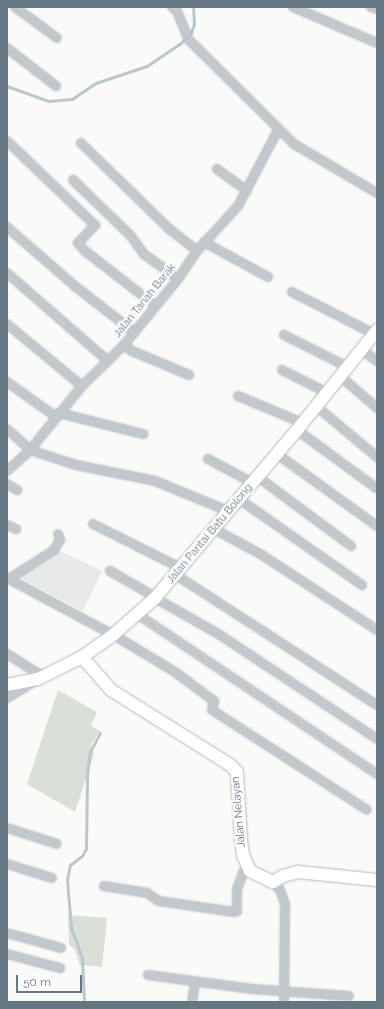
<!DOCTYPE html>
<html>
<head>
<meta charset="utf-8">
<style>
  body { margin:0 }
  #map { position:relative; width:384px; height:1009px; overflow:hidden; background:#fafaf8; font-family:Raleway,sans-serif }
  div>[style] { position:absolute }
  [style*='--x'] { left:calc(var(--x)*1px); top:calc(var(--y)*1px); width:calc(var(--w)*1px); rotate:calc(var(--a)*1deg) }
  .built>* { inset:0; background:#e8e9e9 }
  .green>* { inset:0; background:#dadfd7 }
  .stream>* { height:2.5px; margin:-1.25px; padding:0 1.25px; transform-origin:1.25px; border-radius:1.25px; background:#bbc7cb }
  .roads { filter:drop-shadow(0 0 1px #b3babf) drop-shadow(0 0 1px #b3babf) }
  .street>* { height:8px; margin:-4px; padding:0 4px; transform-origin:4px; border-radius:4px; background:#c3c8cc }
  .secondary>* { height:12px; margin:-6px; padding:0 6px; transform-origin:6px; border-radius:6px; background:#fff }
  span { translate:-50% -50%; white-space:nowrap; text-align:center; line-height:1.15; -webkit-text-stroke:4px #fff; paint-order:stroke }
  .street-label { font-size:11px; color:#657683 }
  .frame { position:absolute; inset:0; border:8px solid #657683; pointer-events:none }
  .scale { position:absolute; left:16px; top:975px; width:66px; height:18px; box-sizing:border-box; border:2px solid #657683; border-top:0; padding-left:5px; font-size:12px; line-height:14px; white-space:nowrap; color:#657683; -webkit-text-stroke:3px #fff; paint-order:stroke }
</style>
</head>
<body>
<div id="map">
  <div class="built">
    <i style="clip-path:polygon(60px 551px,102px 571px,83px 611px,19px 577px)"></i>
  </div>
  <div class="green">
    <i style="clip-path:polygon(58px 690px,97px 712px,91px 726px,100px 731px,91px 745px,94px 754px,75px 812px,27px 784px)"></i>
    <i style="clip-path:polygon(68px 915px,107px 918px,102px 967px,80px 965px,75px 950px,69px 944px)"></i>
  </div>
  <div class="stream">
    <i style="--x:7;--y:86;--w:45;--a:19.7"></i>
    <i style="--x:49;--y:101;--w:23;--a:-5"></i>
    <i style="--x:72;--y:99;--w:29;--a:-34"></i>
    <i style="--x:96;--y:83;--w:54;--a:-18.4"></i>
    <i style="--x:147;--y:66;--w:40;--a:-34"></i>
    <i style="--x:180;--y:44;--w:16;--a:-45"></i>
    <i style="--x:191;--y:33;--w:9;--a:-72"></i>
    <i style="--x:194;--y:24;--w:17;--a:-93"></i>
    <i style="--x:84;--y:1002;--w:44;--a:-92.6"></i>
    <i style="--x:82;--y:958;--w:33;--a:-110"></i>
    <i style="--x:71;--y:927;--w:47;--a:-94.9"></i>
    <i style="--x:67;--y:880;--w:15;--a:-79"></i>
    <i style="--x:70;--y:865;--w:15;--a:-37"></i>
    <i style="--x:82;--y:856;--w:8;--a:-60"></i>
    <i style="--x:86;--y:849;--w:74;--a:-89.2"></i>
    <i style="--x:87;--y:775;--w:23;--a:-83"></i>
    <i style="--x:90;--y:752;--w:21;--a:-62"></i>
  </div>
  <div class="roads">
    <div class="street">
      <i style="--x:15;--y:7;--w:52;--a:36.4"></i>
      <i style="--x:172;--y:7;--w:6;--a:39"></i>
      <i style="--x:177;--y:11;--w:31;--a:68"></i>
      <i style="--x:189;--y:40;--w:148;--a:44.7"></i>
      <i style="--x:294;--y:144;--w:96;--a:30.6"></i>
      <i style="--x:293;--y:7;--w:91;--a:23.2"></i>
      <i style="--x:371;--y:7;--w:6;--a:18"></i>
      <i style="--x:7;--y:48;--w:62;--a:37.8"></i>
      <i style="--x:7;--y:141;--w:122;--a:43.7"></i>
      <i style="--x:95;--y:225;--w:25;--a:133"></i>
      <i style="--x:78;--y:243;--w:11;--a:49"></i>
      <i style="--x:85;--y:251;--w:90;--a:37.8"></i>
      <i style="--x:81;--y:143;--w:122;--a:44.3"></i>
      <i style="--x:168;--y:228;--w:37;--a:38"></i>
      <i style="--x:217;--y:169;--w:37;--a:36"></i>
      <i style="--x:73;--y:180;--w:79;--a:44"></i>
      <i style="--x:130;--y:235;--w:24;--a:54"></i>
      <i style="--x:144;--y:254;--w:42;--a:36.3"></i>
      <i style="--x:7;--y:227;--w:91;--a:41"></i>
      <i style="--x:76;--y:287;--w:73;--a:37.8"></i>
      <i style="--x:204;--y:242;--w:73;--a:28.7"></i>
      <i style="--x:7;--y:273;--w:134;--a:41.1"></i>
      <i style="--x:292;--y:292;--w:92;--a:27.1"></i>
      <i style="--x:7;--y:324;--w:97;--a:39.6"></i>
      <i style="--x:284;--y:335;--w:72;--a:26.6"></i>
      <i style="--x:124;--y:345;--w:10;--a:37"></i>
      <i style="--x:132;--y:351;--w:62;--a:22.8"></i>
      <i style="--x:362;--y:350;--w:19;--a:36"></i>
      <i style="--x:282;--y:370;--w:51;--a:26.6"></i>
      <i style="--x:341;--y:377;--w:48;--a:40.7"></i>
      <i style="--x:7;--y:382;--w:60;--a:35.5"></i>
      <i style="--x:238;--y:396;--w:70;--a:22.6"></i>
      <i style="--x:316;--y:406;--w:80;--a:39.9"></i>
      <i style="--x:59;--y:413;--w:87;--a:14"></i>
      <i style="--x:7;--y:429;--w:31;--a:42"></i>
      <i style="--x:30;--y:450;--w:48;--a:18.1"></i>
      <i style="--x:76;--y:465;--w:81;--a:11.4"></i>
      <i style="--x:155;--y:481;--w:79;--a:22.3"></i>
      <i style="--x:297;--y:430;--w:98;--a:36.3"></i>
      <i style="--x:277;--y:454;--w:123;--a:35.8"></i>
      <i style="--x:208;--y:459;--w:51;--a:28.1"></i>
      <i style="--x:7;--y:471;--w:31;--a:-42"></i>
      <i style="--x:30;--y:450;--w:82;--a:-50.9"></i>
      <i style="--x:82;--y:386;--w:59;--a:-44.3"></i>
      <i style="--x:124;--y:345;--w:85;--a:-50.7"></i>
      <i style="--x:178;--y:279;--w:34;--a:-56"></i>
      <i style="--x:197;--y:251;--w:61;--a:-47.7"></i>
      <i style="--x:238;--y:206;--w:86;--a:-62.2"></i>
      <i style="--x:258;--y:477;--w:116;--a:36.6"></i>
      <i style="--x:7;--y:484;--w:12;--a:31"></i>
      <i style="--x:239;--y:499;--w:150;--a:35"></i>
      <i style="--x:93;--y:524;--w:98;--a:26.6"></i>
      <i style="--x:7;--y:525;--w:10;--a:24"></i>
      <i style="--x:214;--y:529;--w:55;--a:28.4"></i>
      <i style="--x:262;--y:555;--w:137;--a:33.1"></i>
      <i style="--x:110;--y:571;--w:52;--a:30"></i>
      <i style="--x:176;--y:575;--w:239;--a:32.9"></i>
      <i style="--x:7;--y:578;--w:125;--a:28.2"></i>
      <i style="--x:117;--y:637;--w:68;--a:31.1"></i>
      <i style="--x:175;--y:672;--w:49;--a:36.6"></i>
      <i style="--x:214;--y:701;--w:9;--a:103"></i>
      <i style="--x:212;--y:710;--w:184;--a:32.8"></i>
      <i style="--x:9;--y:579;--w:54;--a:-32.8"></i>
      <i style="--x:54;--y:550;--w:12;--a:-59"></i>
      <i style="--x:60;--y:540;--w:6;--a:-108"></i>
      <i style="--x:155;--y:598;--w:75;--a:29.6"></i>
      <i style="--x:220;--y:635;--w:188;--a:33.5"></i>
      <i style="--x:137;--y:614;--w:288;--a:33.7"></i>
      <i style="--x:7;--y:654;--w:44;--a:31.9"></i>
      <i style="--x:7;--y:698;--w:29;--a:-31"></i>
      <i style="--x:7;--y:828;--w:52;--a:17.7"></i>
      <i style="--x:7;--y:864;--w:47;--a:17.3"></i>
      <i style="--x:273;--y:882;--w:11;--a:49"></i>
      <i style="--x:280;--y:890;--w:15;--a:70"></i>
      <i style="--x:285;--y:904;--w:98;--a:90.6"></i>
      <i style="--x:104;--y:886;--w:44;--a:9.2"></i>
      <i style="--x:147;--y:893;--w:14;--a:34"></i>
      <i style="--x:159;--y:901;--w:76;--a:8.3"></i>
      <i style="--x:234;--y:912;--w:3;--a:-18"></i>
      <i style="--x:237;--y:911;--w:22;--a:-90"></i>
      <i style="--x:237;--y:889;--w:26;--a:-69"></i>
      <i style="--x:7;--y:933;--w:56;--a:15.5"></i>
      <i style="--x:7;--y:954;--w:55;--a:14.8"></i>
      <i style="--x:148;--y:975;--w:105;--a:7.7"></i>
      <i style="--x:252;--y:989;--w:97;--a:4.1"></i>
      <i style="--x:192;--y:1002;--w:20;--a:-81"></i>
    </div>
    <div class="secondary">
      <i style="--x:82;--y:657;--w:44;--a:48.7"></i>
      <i style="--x:111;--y:690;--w:141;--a:32.2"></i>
      <i style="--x:230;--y:765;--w:10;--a:45"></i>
      <i style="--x:237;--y:772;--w:67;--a:86.6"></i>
      <i style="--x:241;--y:839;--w:16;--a:83"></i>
      <i style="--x:243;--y:855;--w:17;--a:66"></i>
      <i style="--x:250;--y:871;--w:25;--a:26"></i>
      <i style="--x:273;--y:882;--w:12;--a:-31"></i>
      <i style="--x:283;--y:876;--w:16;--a:-15"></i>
      <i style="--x:298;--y:872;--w:79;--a:5.8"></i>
      <i style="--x:7;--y:685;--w:32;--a:-11"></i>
      <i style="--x:38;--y:679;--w:49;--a:-26.6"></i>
      <i style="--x:82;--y:657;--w:38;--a:-35"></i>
      <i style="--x:113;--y:635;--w:56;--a:-41.4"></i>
      <i style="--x:155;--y:598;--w:220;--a:-49.8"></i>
      <i style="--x:297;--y:430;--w:128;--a:-51.3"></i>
    </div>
  </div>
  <div class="street-label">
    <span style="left:145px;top:301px;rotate:-51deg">Jalan Tanah Barak</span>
    <span style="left:210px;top:534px;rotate:-50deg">Jalan Pantai Batu Bolong</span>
    <span style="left:239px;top:812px;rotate:-95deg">Jalan Nelayan</span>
  </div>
  <div class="frame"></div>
  <div class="scale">50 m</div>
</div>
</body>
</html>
